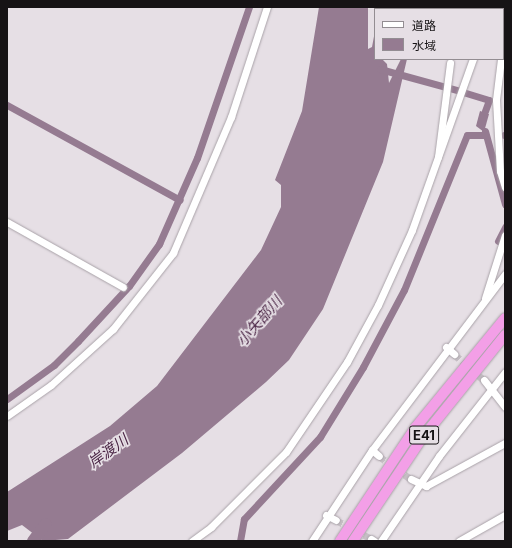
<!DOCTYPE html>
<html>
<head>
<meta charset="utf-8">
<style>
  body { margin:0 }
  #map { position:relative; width:512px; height:548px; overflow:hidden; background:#e6dfe5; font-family:Inter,"Noto Sans JP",sans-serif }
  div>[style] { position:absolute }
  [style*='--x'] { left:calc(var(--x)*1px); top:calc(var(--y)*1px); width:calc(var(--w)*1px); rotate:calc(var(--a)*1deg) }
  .water>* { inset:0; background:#957b91 }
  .canal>* { height:7px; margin:-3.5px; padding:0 3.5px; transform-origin:3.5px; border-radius:3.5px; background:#957b91 }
  .river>* { height:12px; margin:-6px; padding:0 6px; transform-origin:6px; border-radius:6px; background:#957b91 }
  .minor-tunnel>* { height:7px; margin-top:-3.5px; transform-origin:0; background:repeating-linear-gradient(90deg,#c7c0c6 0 7px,transparent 0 10.5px) }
  .roads { filter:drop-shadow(0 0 1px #a9a2a8) drop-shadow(0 0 1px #a9a2a8) }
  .minor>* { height:7px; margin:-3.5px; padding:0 3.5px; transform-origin:3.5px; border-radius:3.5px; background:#fff }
  .highway>* { height:10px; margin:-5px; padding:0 5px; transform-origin:5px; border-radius:5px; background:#f39fe7 }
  span { translate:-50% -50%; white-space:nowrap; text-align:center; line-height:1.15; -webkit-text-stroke:3.5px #e6dfe5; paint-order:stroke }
  .shield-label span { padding:1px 3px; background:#e6dfe5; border:1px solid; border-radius:3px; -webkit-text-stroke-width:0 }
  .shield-label { font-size:13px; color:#161315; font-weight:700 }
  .water-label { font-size:15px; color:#4b2646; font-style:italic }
  .frame { position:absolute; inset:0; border:8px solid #161315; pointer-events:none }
  .legend { position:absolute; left:374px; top:8px; width:130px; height:52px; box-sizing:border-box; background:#e6dfe5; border:1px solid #938d92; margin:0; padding:5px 7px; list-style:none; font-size:12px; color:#161315 }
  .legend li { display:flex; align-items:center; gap:8px; height:20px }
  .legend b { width:20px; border:1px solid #938d92 }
</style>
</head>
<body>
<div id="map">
  <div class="water">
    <i style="clip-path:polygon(319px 7px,368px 8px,368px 49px,372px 47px,375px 31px,375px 59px,382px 59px,387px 64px,389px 83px,401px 59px,407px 59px,383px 162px,323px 309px,289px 360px,266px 382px,182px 453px,68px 539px,43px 541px,22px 525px,7px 531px,7px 492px,110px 426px,157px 386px,261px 250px,281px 207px,281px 185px,275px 180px,302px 111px)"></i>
    <i style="clip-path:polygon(480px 111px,489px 114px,484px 132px,476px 126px)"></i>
  </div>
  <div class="canal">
    <i style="--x:380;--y:69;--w:80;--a:15.3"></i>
    <i style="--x:466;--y:93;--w:24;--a:17"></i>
    <i style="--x:489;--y:100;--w:12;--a:110"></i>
    <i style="--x:7;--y:105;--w:197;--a:28.8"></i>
    <i style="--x:485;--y:131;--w:76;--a:74.7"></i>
    <i style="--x:504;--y:135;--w:1;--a:0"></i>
    <i style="--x:498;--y:241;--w:16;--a:-63"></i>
    <i style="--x:7;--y:399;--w:58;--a:-35.9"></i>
    <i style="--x:54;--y:365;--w:34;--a:-45"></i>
    <i style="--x:78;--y:341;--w:75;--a:-47.2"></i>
    <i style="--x:129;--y:286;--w:52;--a:-54.5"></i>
    <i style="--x:159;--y:244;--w:94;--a:-66.2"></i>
    <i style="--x:197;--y:158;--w:160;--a:-71"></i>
    <i style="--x:240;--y:541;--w:22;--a:-80"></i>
    <i style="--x:244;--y:519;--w:112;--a:-47.2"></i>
    <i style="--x:320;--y:437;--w:82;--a:-58.4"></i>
    <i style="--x:363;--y:367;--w:87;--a:-62"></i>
    <i style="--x:404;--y:290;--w:167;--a:-67.9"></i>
    <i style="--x:467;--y:135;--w:18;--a:0"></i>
  </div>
  <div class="river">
    <i style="--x:457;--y:7;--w:4;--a:34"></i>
    <i style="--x:503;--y:26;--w:2;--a:27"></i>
    <i style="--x:33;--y:541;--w:21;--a:-53"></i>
  </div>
  <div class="minor-tunnel">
    <i style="--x:454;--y:354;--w:40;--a:41"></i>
    <i style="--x:379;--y:456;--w:39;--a:36"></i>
    <i style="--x:336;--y:520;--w:40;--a:28"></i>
  </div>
  <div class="roads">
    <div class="minor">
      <i style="--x:488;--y:9;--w:2;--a:-90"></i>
      <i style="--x:501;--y:59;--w:41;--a:97"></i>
      <i style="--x:496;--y:100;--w:71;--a:86.8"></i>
      <i style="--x:500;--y:171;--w:17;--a:73"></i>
      <i style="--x:438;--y:157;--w:95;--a:-82.7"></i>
      <i style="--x:7;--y:222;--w:133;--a:29.3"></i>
      <i style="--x:485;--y:298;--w:66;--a:-72.4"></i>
      <i style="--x:446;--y:347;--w:11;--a:41"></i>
      <i style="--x:484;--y:380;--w:34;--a:52"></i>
      <i style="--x:7;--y:416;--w:54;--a:-35.2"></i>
      <i style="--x:51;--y:385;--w:84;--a:-42.1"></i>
      <i style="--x:113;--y:329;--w:97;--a:-51.7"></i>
      <i style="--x:173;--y:253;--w:148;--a:-66.9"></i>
      <i style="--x:231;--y:117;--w:116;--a:-71.9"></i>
      <i style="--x:372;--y:450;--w:9;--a:41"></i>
      <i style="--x:411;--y:479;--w:17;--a:25"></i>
      <i style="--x:426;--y:486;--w:90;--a:-28.6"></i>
      <i style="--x:326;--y:515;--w:11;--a:27"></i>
      <i style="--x:371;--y:539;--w:4;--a:34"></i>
      <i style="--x:192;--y:541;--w:24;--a:-36"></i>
      <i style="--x:211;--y:527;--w:106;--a:-45"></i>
      <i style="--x:286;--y:452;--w:109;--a:-55.9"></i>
      <i style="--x:347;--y:362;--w:65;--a:-61.5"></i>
      <i style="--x:378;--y:305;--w:82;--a:-65.6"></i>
      <i style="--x:412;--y:230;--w:182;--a:-70.4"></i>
      <i style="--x:312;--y:541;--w:109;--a:-56.6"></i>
      <i style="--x:372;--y:450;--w:221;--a:-52.9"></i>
      <i style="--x:381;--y:541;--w:103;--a:-55.7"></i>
      <i style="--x:439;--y:456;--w:107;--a:-51.8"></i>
      <i style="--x:459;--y:541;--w:53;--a:-29.5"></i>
    </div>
    <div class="highway">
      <i style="--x:340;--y:541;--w:136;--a:-56.4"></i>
      <i style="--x:415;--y:428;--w:142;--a:-50.7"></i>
      <i style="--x:353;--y:541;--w:125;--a:-56.1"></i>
      <i style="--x:423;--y:437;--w:131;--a:-51.2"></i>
    </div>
  </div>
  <div class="shield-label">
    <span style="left:424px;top:435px">E41</span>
  </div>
  <div class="water-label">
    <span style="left:259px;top:321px;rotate:-49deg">小矢部川</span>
    <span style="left:108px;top:451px;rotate:-36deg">岸渡川</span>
  </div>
  <div class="frame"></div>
  <ul class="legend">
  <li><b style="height:5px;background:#fff"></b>道路</li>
  <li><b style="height:11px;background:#957b91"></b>水域</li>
  </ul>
</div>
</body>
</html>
